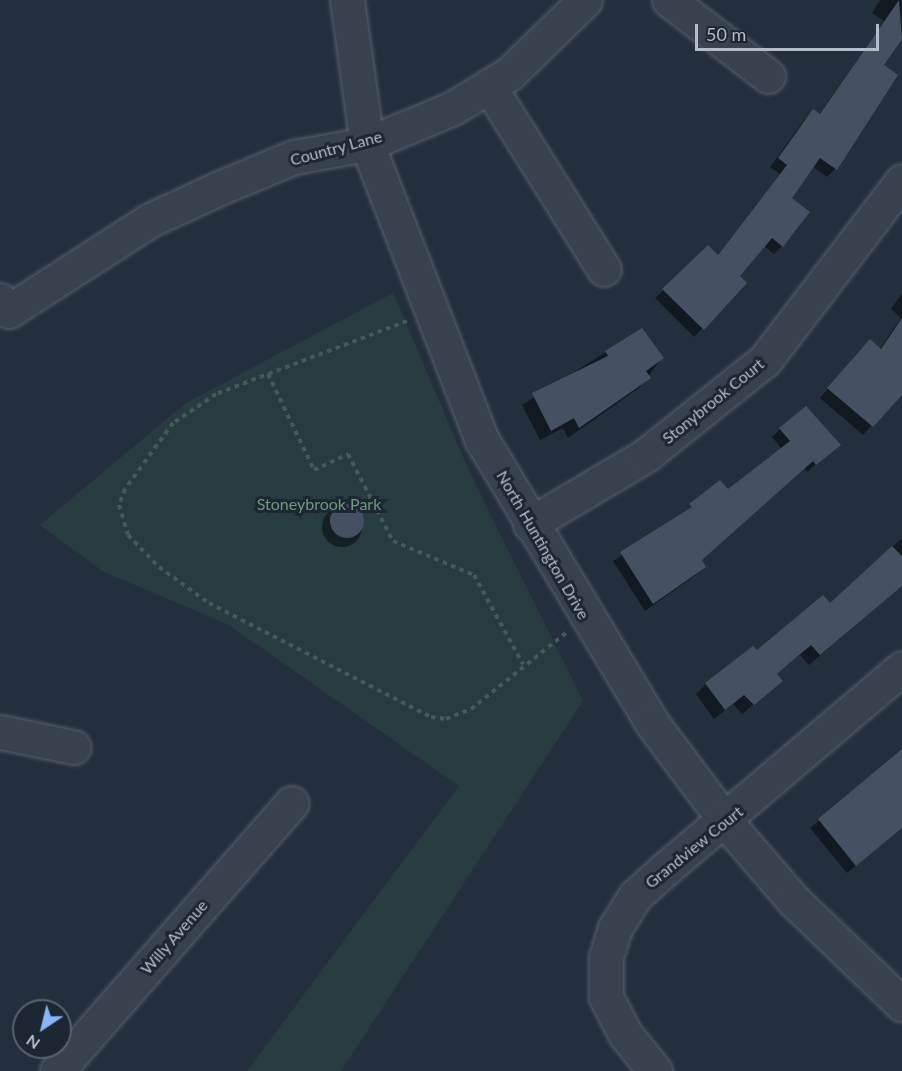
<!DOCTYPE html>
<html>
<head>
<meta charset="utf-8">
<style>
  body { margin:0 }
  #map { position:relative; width:902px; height:1071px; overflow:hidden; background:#242f3e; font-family:Lato,sans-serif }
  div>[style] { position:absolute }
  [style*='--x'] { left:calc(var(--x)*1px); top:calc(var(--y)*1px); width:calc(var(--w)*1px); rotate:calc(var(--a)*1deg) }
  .green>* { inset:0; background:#263c3f }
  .shadow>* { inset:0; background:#0007 }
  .round { border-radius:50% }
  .building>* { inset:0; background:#455162 }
  .path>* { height:4px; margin-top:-2px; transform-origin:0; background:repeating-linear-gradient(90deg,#44595c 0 4.5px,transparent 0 9px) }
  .roads { filter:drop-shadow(0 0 2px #565f6c) drop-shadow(0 0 2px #565f6c) }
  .minor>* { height:33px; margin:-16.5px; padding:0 16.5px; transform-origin:16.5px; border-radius:16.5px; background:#38414e }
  span { translate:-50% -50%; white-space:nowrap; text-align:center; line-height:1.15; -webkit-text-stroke:6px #1d2633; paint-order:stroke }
  .street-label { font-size:16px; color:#b4bcc9 }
  .park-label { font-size:16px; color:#6b9a76 }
  .north { position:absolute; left:12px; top:999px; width:60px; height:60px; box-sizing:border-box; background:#1d2633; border:2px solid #59626f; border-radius:50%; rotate:215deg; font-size:16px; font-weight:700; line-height:24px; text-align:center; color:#b4bcc9 }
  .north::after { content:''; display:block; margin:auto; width:21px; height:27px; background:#8ab4f8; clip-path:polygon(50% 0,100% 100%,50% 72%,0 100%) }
  .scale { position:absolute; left:695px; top:24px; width:184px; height:27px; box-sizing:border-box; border:3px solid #b4bcc9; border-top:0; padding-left:8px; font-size:18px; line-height:21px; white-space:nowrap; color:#b4bcc9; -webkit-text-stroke:4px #1d2633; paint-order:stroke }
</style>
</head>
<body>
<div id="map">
  <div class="green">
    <i style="clip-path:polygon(393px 293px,470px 473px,583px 701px,341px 1071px,247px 1071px,459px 786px,227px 624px,104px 572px,40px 525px,186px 403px)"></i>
  </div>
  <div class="shadow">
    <i style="clip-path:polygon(880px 0,902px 0,902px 36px,882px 65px,835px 169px,827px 177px,812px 166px,790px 199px,782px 246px,774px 254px,764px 246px,738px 276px,745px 283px,694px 337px,655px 298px,708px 247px,717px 256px,780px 174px,770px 167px,805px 119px,813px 111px,819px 115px,884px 21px,872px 13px)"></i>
    <i style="clip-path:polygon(902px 293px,902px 393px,863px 435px,820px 398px,861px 349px,879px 350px,901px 318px,891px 309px)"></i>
    <i style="clip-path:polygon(606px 352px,662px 358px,639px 388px,568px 438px,563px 428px,540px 440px,522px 405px)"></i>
    <i style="clip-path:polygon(780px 429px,839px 445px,807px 472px,804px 468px,700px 561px,704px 566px,696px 575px,645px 611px,613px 561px,683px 515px,720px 482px,727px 491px,782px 449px,772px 437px)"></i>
    <i class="round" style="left:322px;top:507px;width:40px;height:40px"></i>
    <i style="clip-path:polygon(902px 538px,902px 585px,809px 665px,800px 655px,776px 675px,781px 681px,742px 714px,733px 704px,714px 719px,696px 694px,706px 684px,830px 605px)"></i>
    <i style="clip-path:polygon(902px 751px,902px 827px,847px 873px,810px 828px)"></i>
  </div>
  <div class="building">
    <i style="clip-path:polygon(899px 0,902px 39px,884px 65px,898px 75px,837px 170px,820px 158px,792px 198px,810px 212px,795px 231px,783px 247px,772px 238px,740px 276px,747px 283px,704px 330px,662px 289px,708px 245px,718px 255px,787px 165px,778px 158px,813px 109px,820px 114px)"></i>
    <i style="clip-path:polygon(902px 318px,902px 395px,873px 427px,827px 388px,870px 339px,881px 349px)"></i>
    <i style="clip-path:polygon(642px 328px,664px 358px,646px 371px,651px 378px,579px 428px,574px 418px,551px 431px,532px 393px,608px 356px,605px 351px)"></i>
    <i style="clip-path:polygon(806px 406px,841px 445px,816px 465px,813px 461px,702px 560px,706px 567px,653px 604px,620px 552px,692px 507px,689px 504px,720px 480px,728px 489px,790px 441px,779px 428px)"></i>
    <i class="round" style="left:330px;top:504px;width:34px;height:34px"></i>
    <i style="clip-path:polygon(892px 546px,902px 556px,902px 586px,820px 655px,811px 645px,777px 674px,783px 681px,754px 705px,744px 695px,725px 710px,705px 683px,753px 646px,757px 650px,823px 595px,830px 603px)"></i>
    <i style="clip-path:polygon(902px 749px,902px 828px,856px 866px,818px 819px)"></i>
  </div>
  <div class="path">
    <i style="--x:407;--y:321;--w:204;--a:159.1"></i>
    <i style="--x:216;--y:394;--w:52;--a:146"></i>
    <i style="--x:173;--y:423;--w:82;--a:126"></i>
    <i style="--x:125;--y:489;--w:17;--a:111"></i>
    <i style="--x:119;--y:505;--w:31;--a:73"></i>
    <i style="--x:128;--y:535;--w:45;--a:45.9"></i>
    <i style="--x:159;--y:567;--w:62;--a:35.8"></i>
    <i style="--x:209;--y:603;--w:250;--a:27.2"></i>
    <i style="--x:431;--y:717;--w:15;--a:8"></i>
    <i style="--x:446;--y:719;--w:27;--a:-22"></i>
    <i style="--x:471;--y:709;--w:122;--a:-38.7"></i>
    <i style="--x:268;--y:374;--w:106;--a:64.4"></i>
    <i style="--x:314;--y:470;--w:38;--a:-25"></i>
    <i style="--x:348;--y:454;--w:98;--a:62.7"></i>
    <i style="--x:393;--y:541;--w:88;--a:22.8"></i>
    <i style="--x:474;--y:575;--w:102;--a:61.2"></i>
  </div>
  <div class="roads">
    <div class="minor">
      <i style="--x:347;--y:0;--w:145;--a:82.1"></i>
      <i style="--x:367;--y:144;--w:318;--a:68.8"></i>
      <i style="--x:482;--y:440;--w:330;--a:59"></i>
      <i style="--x:652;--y:723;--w:124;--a:53.2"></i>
      <i style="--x:726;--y:822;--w:103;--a:49.3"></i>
      <i style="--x:793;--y:900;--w:151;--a:43.7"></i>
      <i style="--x:669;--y:0;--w:125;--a:37.5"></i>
      <i style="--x:489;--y:86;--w:216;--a:57.9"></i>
      <i style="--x:0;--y:300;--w:14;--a:51"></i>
      <i style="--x:9;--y:311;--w:168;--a:-32.8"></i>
      <i style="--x:150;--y:220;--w:74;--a:-24.8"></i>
      <i style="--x:217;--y:189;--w:83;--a:-22.6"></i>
      <i style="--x:294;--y:157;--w:74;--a:-10.1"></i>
      <i style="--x:367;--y:144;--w:93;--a:-22.7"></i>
      <i style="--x:453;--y:108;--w:66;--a:-31.3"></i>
      <i style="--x:509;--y:74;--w:106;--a:-44.2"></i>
      <i style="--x:530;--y:524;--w:135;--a:-30.7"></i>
      <i style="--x:646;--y:455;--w:152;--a:-38.6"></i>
      <i style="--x:765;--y:360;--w:225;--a:-52.6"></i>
      <i style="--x:0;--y:732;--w:75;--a:11.6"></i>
      <i style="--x:57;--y:1071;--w:356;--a:-48.8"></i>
      <i style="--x:655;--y:1071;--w:48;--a:-129"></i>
      <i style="--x:625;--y:1034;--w:42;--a:-117.2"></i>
      <i style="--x:606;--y:997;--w:40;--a:-90"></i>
      <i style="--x:606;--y:957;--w:30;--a:-73"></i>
      <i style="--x:615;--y:928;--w:38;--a:-58"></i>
      <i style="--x:635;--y:896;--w:39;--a:-42"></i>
      <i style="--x:664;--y:870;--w:312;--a:-40.3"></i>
    </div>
  </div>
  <div class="street-label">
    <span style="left:336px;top:148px;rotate:-15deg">Country Lane</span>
    <span style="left:713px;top:401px;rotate:-39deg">Stonybrook Court</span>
    <span style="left:543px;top:545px;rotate:60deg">North Huntington Drive</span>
    <span style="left:694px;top:847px;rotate:-39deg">Grandview Court</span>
    <span style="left:174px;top:937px;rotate:-49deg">Willy Avenue</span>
  </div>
  <div class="park-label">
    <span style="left:319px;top:504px">Stoneybrook Park</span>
  </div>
  <div class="north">N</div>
  <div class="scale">50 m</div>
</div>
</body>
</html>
